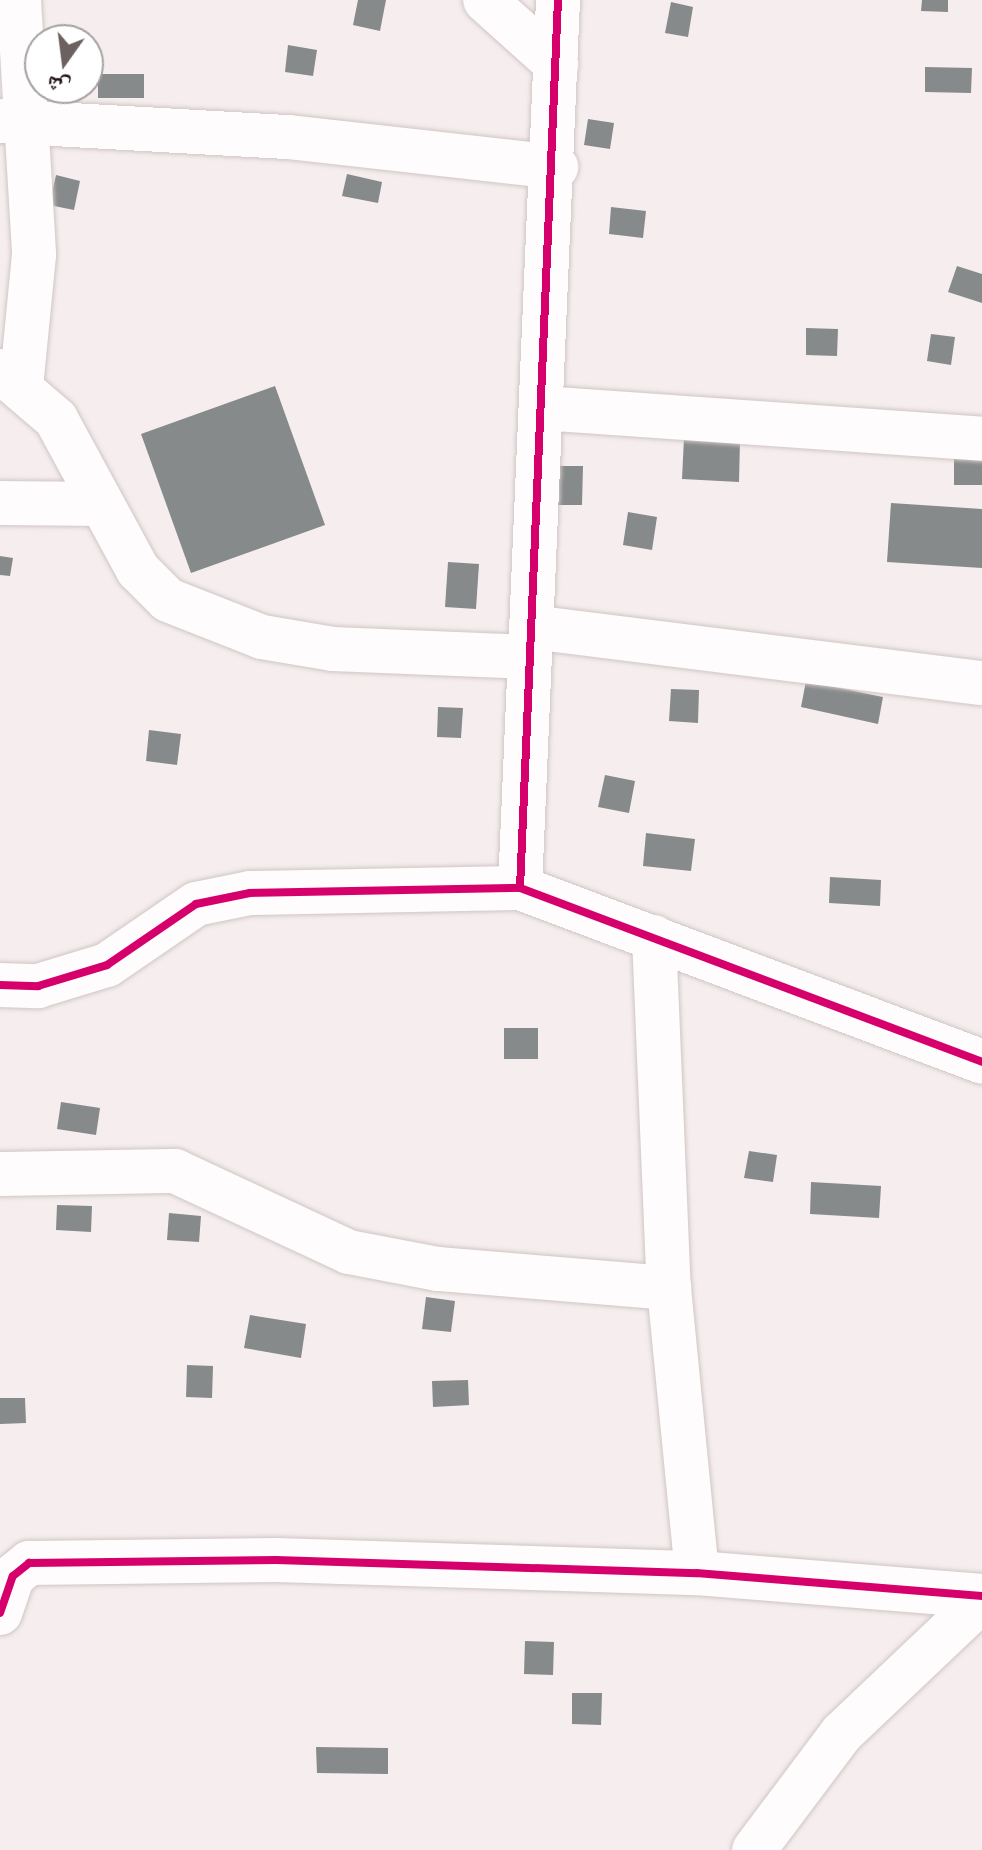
<!DOCTYPE html>
<html>
<head>
<meta charset="utf-8">
<style>
  body { margin:0 }
  #map { position:relative; width:982px; height:1850px; overflow:hidden; background:#f6eeee; font-family:"Roboto Condensed","Noto Naskh Arabic",sans-serif }
  div>[style] { position:absolute }
  [style*='--x'] { left:calc(var(--x)*1px); top:calc(var(--y)*1px); width:calc(var(--w)*1px); rotate:calc(var(--a)*1deg) }
  .building>* { inset:0; background:#878a8a }
  .roads { filter:drop-shadow(0 0 2px #d0c5c5) drop-shadow(0 0 2px #d0c5c5) }
  .street>* { height:44px; margin:-22px; padding:0 22px; transform-origin:22px; border-radius:22px; background:#fefcfc }
  .cycleway>* { height:8px; margin:-4px; padding:0 4px; transform-origin:4px; border-radius:4px; background:#d6006c }
  span { translate:-50% -50%; white-space:nowrap; text-align:center; line-height:1.15; -webkit-text-stroke:8px #fff; paint-order:stroke }
  .north { position:absolute; left:24px; top:24px; width:80px; height:80px; box-sizing:border-box; background:#fff; border:2px solid #a6a1a1; border-radius:50%; rotate:194deg; font-size:22px; font-weight:700; line-height:32px; text-align:center; color:#211415 }
  .north::after { content:''; display:block; margin:auto; width:28px; height:36px; background:#6c6061; clip-path:polygon(50% 0,100% 100%,50% 72%,0 100%) }
</style>
</head>
<body>
<div id="map">
  <div class="building">
    <i style="clip-path:polygon(358px 0,386px 0,380px 31px,353px 25px)"></i>
    <i style="clip-path:polygon(922px 0,948px 0,948px 12px,921px 11px)"></i>
    <i style="clip-path:polygon(671px 2px,693px 7px,688px 37px,665px 33px)"></i>
    <i style="clip-path:polygon(288px 45px,317px 50px,313px 76px,285px 72px)"></i>
    <i style="clip-path:polygon(925px 67px,972px 68px,971px 93px,925px 92px)"></i>
    <i style="clip-path:polygon(98px 74px,144px 74px,144px 98px,98px 98px)"></i>
    <i style="clip-path:polygon(588px 119px,614px 123px,610px 149px,584px 145px)"></i>
    <i style="clip-path:polygon(347px 174px,382px 182px,378px 203px,342px 196px)"></i>
    <i style="clip-path:polygon(56px 175px,80px 181px,74px 210px,49px 205px)"></i>
    <i style="clip-path:polygon(611px 207px,646px 211px,643px 238px,609px 234px)"></i>
    <i style="clip-path:polygon(957px 266px,982px 274px,982px 303px,948px 292px)"></i>
    <i style="clip-path:polygon(806px 328px,838px 329px,837px 356px,806px 355px)"></i>
    <i style="clip-path:polygon(931px 334px,955px 337px,951px 365px,927px 361px)"></i>
    <i style="clip-path:polygon(275px 386px,325px 525px,191px 573px,141px 434px)"></i>
    <i style="clip-path:polygon(684px 438px,740px 440px,739px 482px,682px 479px)"></i>
    <i style="clip-path:polygon(954px 456px,982px 456px,982px 485px,954px 485px)"></i>
    <i style="clip-path:polygon(556px 466px,583px 466px,582px 505px,555px 505px)"></i>
    <i style="clip-path:polygon(891px 503px,982px 509px,982px 568px,887px 562px)"></i>
    <i style="clip-path:polygon(628px 512px,657px 517px,652px 550px,623px 545px)"></i>
    <i style="clip-path:polygon(0 556px,13px 558px,10px 576px,0 575px)"></i>
    <i style="clip-path:polygon(448px 562px,479px 564px,476px 609px,445px 607px)"></i>
    <i style="clip-path:polygon(806px 681px,883px 697px,878px 724px,801px 707px)"></i>
    <i style="clip-path:polygon(671px 689px,699px 690px,698px 723px,669px 721px)"></i>
    <i style="clip-path:polygon(438px 707px,463px 708px,461px 738px,437px 737px)"></i>
    <i style="clip-path:polygon(149px 730px,181px 734px,177px 765px,146px 761px)"></i>
    <i style="clip-path:polygon(605px 775px,635px 781px,629px 813px,598px 807px)"></i>
    <i style="clip-path:polygon(646px 833px,695px 839px,691px 871px,643px 866px)"></i>
    <i style="clip-path:polygon(830px 877px,881px 880px,880px 906px,829px 903px)"></i>
    <i style="clip-path:polygon(504px 1028px,538px 1028px,538px 1059px,504px 1059px)"></i>
    <i style="clip-path:polygon(61px 1102px,100px 1108px,96px 1135px,57px 1129px)"></i>
    <i style="clip-path:polygon(749px 1151px,777px 1155px,773px 1182px,744px 1178px)"></i>
    <i style="clip-path:polygon(811px 1182px,881px 1186px,879px 1218px,810px 1214px)"></i>
    <i style="clip-path:polygon(57px 1205px,92px 1206px,91px 1232px,56px 1230px)"></i>
    <i style="clip-path:polygon(169px 1213px,201px 1216px,199px 1242px,167px 1240px)"></i>
    <i style="clip-path:polygon(426px 1297px,455px 1301px,451px 1332px,422px 1329px)"></i>
    <i style="clip-path:polygon(250px 1315px,306px 1324px,301px 1358px,244px 1348px)"></i>
    <i style="clip-path:polygon(187px 1365px,213px 1366px,212px 1398px,186px 1397px)"></i>
    <i style="clip-path:polygon(468px 1380px,469px 1405px,433px 1407px,432px 1381px)"></i>
    <i style="clip-path:polygon(0 1398px,25px 1398px,26px 1423px,0 1424px)"></i>
    <i style="clip-path:polygon(525px 1641px,554px 1642px,553px 1675px,524px 1674px)"></i>
    <i style="clip-path:polygon(572px 1693px,602px 1693px,601px 1725px,572px 1724px)"></i>
    <i style="clip-path:polygon(316px 1747px,388px 1748px,388px 1774px,317px 1773px)"></i>
  </div>
  <div class="roads">
    <div class="street">
      <i style="--x:19;--y:0;--w:255;--a:86.6"></i>
      <i style="--x:34;--y:255;--w:134;--a:95.6"></i>
      <i style="--x:485;--y:0;--w:96;--a:42"></i>
      <i style="--x:0;--y:121;--w:289;--a:3.2"></i>
      <i style="--x:289;--y:137;--w:269;--a:6.4"></i>
      <i style="--x:0;--y:371;--w:74;--a:40.6"></i>
      <i style="--x:56;--y:419;--w:172;--a:61.5"></i>
      <i style="--x:138;--y:570;--w:42;--a:45"></i>
      <i style="--x:168;--y:600;--w:101;--a:21.5"></i>
      <i style="--x:262;--y:637;--w:72;--a:9.6"></i>
      <i style="--x:333;--y:649;--w:197;--a:2.3"></i>
      <i style="--x:542;--y:408;--w:441;--a:4"></i>
      <i style="--x:0;--y:503;--w:102;--a:0.6"></i>
      <i style="--x:531;--y:627;--w:454;--a:7.1"></i>
      <i style="--x:520;--y:888;--w:889;--a:-87.55"></i>
      <i style="--x:654;--y:937;--w:351;--a:87.6"></i>
      <i style="--x:669;--y:1288;--w:286;--a:84.4"></i>
      <i style="--x:0;--y:985;--w:38;--a:2"></i>
      <i style="--x:38;--y:986;--w:72;--a:-16.9"></i>
      <i style="--x:107;--y:965;--w:108;--a:-34.4"></i>
      <i style="--x:196;--y:904;--w:55;--a:-11.5"></i>
      <i style="--x:250;--y:893;--w:270;--a:-1.1"></i>
      <i style="--x:520;--y:888;--w:494;--a:20.6"></i>
      <i style="--x:0;--y:1174;--w:175;--a:-1"></i>
      <i style="--x:175;--y:1171;--w:192;--a:25"></i>
      <i style="--x:349;--y:1252;--w:91;--a:10.8"></i>
      <i style="--x:438;--y:1269;--w:232;--a:4.7"></i>
      <i style="--x:0;--y:1613;--w:39;--a:-71"></i>
      <i style="--x:13;--y:1576;--w:21;--a:-39"></i>
      <i style="--x:29;--y:1563;--w:247;--a:-0.7"></i>
      <i style="--x:276;--y:1560;--w:421;--a:1.8"></i>
      <i style="--x:697;--y:1573;--w:286;--a:4.6"></i>
      <i style="--x:754;--y:1850;--w:146;--a:-53.1"></i>
      <i style="--x:842;--y:1733;--w:193;--a:-43.5"></i>
    </div>
  </div>
  <div class="cycleway">
    <i style="--x:520;--y:888;--w:889;--a:-87.55"></i>
    <i style="--x:0;--y:985;--w:38;--a:2"></i>
    <i style="--x:38;--y:986;--w:72;--a:-16.9"></i>
    <i style="--x:107;--y:965;--w:108;--a:-34.4"></i>
    <i style="--x:196;--y:904;--w:55;--a:-11.5"></i>
    <i style="--x:250;--y:893;--w:270;--a:-1.1"></i>
    <i style="--x:520;--y:888;--w:494;--a:20.6"></i>
    <i style="--x:0;--y:1613;--w:39;--a:-71"></i>
    <i style="--x:13;--y:1576;--w:21;--a:-39"></i>
    <i style="--x:29;--y:1563;--w:247;--a:-0.7"></i>
    <i style="--x:276;--y:1560;--w:421;--a:1.8"></i>
    <i style="--x:697;--y:1573;--w:286;--a:4.6"></i>
  </div>
  <div class="north">ش</div>
</div>
</body>
</html>
